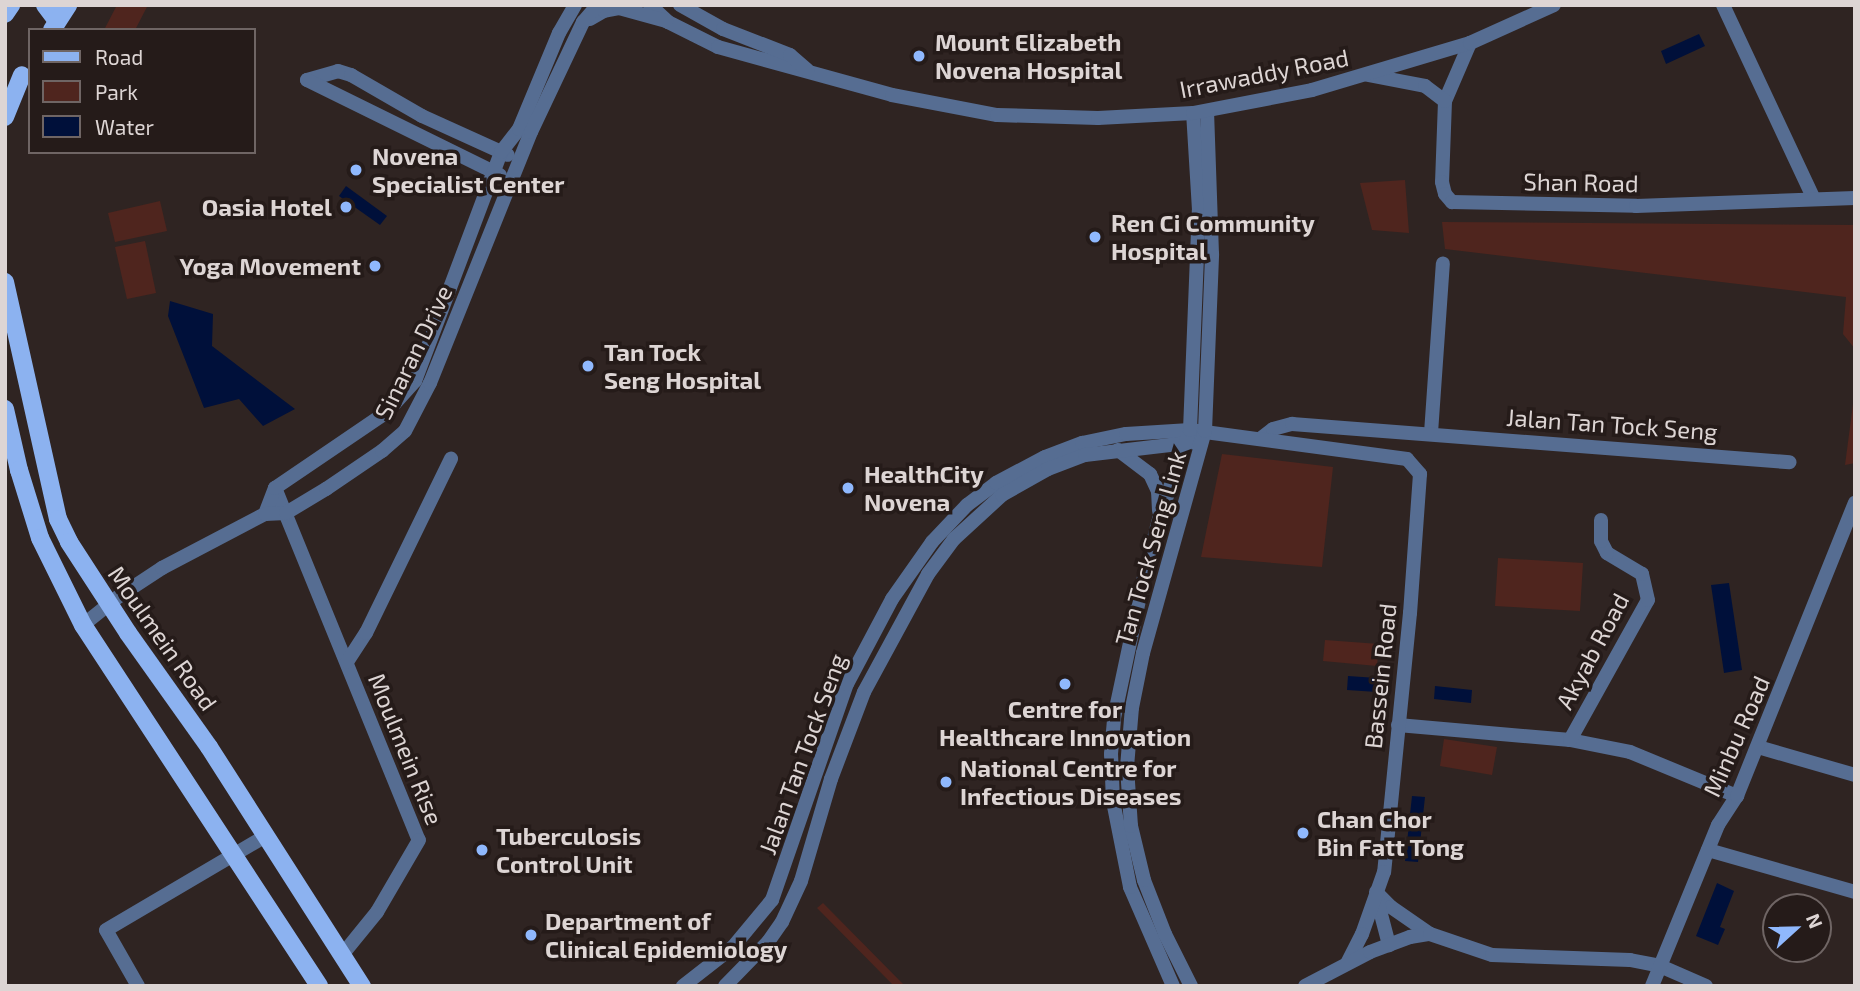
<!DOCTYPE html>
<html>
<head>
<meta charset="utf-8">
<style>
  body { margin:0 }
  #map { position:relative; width:1860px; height:991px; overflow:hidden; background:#2f2422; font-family:"Exo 2",sans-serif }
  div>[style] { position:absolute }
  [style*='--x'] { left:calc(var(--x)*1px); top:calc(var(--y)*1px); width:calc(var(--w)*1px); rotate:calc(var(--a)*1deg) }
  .green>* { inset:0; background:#4f251e }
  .water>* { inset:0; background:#00103a }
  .minor>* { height:14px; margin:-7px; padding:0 7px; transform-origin:7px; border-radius:7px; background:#566d92 }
  .tertiary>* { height:14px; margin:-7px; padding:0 7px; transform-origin:7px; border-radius:7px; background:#566d92 }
  .primary>* { height:18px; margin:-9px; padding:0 9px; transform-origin:9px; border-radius:9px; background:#8cb2f0 }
  .dots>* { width:19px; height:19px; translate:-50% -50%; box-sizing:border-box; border:4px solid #251b19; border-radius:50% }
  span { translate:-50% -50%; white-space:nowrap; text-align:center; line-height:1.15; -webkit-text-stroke:7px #251b19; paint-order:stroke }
  .poi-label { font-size:24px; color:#ddd5d4; font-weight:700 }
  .left { translate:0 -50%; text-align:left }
  .right { translate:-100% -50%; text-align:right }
  .street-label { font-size:24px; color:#ddd5d4 }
  .frame { position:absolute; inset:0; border:7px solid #ddd5d4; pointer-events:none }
  .legend { position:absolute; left:28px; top:28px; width:228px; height:126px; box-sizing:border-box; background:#251b19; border:2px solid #6f6564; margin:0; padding:9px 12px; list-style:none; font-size:21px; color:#ddd5d4 }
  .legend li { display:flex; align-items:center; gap:14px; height:35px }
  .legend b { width:35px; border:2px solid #6f6564 }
  .north { position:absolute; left:1762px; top:893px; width:70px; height:70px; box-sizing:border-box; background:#251b19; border:2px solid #6f6564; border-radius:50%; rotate:68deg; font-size:19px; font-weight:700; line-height:28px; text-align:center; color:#ddd5d4 }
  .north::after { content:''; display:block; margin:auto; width:24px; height:32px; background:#8fb8fd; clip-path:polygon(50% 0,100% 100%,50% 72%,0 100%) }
</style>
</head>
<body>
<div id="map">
  <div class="green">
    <i style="clip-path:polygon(117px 5px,148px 5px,135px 30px,104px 30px)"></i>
    <i style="clip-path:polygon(1405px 180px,1409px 233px,1372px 230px,1360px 183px)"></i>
    <i style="clip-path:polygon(160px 201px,167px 231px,115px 242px,108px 213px)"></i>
    <i style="clip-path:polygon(1442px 222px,1855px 225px,1855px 349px,1843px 334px,1846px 297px,1445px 249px)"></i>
    <i style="clip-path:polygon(145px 241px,156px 293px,127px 299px,115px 247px)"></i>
    <i style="clip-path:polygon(1855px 389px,1855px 463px,1845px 465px)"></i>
    <i style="clip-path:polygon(1222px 454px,1333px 467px,1322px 567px,1201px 557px)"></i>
    <i style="clip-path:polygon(1498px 558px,1583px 563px,1580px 611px,1495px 606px)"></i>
    <i style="clip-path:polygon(1325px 640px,1379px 644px,1377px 666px,1323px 661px)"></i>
    <i style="clip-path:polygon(1444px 739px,1497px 747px,1492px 775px,1440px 766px)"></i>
    <i style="clip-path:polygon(823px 903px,905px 986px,894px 986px,817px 908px)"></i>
  </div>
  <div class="water">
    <i style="clip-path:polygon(1699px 34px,1705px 46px,1666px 64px,1661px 51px)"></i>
    <i style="clip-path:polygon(346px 186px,387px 216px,380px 225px,339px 196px)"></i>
    <i style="clip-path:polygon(170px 301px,213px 314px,212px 346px,295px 409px,263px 426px,239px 399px,204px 408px,168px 316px)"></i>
    <i style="clip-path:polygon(1729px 583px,1742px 670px,1724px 673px,1711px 585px)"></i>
    <i style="clip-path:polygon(1348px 676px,1377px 678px,1377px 692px,1347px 690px)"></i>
    <i style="clip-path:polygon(1435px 686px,1472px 690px,1471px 703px,1434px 699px)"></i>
    <i style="clip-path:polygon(1412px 796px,1425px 797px,1418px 862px,1405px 861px)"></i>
    <i style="clip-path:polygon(1717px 883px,1734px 891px,1720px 927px,1725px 929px,1718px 945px,1696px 936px)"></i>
  </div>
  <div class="minor">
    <i style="--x:1723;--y:5;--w:214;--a:64.9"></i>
    <i style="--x:1470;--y:43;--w:63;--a:113.3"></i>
    <i style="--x:1445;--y:101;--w:81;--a:92.1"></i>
    <i style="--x:1442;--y:182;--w:12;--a:76"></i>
    <i style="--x:1445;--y:194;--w:11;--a:49"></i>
    <i style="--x:1452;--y:202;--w:184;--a:1.2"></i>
    <i style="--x:1636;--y:206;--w:219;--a:-2.1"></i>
    <i style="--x:1368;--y:75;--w:58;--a:10.9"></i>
    <i style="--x:1425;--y:86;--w:25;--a:37"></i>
    <i style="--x:1431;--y:433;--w:170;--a:-86"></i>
    <i style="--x:1260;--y:439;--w:16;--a:-38"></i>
    <i style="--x:1273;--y:429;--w:20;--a:-15"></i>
    <i style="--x:1292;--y:424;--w:499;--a:4.4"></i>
    <i style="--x:1118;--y:450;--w:40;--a:37"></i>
    <i style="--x:1150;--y:474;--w:19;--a:65"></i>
    <i style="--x:1158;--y:491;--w:20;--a:87"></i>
    <i style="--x:275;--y:488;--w:380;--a:67.8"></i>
    <i style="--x:419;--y:840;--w:83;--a:120.3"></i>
    <i style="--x:377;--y:912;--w:55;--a:129.1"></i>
    <i style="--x:347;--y:662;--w:35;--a:-57"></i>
    <i style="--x:366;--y:633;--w:194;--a:-64"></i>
    <i style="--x:1398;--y:725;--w:173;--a:5"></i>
    <i style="--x:1570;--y:740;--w:61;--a:11.3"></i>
    <i style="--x:1630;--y:752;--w:116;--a:22.4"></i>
    <i style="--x:1570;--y:740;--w:160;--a:-60.9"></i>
    <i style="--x:1648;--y:600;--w:27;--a:-103"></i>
    <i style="--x:1642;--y:574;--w:41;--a:-149"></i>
    <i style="--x:1607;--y:553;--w:13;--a:-117"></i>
    <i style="--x:1601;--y:541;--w:21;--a:-90"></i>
    <i style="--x:1758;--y:747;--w:101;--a:16.1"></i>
    <i style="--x:1708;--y:850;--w:153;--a:15.9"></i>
    <i style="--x:1376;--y:892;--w:21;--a:45"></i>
    <i style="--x:1391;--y:907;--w:47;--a:34.7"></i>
    <i style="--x:1376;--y:895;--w:52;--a:75.4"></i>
    <i style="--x:138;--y:986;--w:64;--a:-119.7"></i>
    <i style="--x:106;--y:930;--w:183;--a:-30.5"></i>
    <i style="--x:683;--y:986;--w:63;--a:-38"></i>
    <i style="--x:733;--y:947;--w:61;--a:-50.3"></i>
    <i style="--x:772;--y:900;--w:229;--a:-70.9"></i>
    <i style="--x:847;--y:684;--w:96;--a:-62.1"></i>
    <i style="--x:892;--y:599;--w:70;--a:-54.9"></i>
    <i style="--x:932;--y:542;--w:51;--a:-46.6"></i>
    <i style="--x:967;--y:505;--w:36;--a:-37"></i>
    <i style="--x:996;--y:483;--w:55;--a:-28"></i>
    <i style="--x:1045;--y:457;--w:40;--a:-21"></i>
    <i style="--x:1082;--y:443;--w:45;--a:-11.6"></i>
    <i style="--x:1126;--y:434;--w:64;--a:-3.6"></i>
    <i style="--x:1190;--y:430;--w:219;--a:7.6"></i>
    <i style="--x:1407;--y:459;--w:20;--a:49"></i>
    <i style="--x:1420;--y:474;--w:139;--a:94.1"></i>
    <i style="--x:1410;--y:613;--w:260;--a:95.7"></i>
    <i style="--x:1384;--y:872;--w:66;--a:109.5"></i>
    <i style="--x:1362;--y:934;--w:33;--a:117"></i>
    <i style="--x:725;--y:986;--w:62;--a:-45.7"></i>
    <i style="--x:768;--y:942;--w:24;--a:-55"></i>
    <i style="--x:782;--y:922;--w:45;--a:-65.1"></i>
    <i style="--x:801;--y:881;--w:106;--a:-73.6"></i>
    <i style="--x:831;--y:779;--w:93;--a:-69.2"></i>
    <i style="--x:864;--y:692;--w:134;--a:-61.5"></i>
    <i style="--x:928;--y:574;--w:44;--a:-53.4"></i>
    <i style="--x:954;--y:539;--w:65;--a:-42.5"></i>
    <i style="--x:1002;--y:495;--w:53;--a:-29.5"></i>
    <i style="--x:1048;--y:469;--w:40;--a:-21"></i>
    <i style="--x:1085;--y:455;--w:111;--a:-6.7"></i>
    <i style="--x:1173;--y:986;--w:108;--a:-113.5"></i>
    <i style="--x:1130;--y:887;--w:88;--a:-101.2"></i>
    <i style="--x:1113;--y:801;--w:47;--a:-92.4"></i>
    <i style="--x:1111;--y:754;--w:36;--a:-85"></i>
    <i style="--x:1114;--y:718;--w:144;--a:-78"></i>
    <i style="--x:1144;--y:577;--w:60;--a:-75.5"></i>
    <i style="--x:1159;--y:519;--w:94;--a:-70.8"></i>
    <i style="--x:1190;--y:430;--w:220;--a:-87.7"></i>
    <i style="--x:1199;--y:210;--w:97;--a:-93.5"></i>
    <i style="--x:1191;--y:986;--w:58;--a:-116.6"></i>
    <i style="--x:1165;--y:934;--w:58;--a:-111.3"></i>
    <i style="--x:1144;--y:880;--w:56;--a:-103.5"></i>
    <i style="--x:1131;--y:826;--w:59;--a:-93.9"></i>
    <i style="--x:1127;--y:767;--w:59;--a:-85.2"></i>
    <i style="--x:1132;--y:708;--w:56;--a:-78.7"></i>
    <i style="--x:1143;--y:653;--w:230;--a:-74.4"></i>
    <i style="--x:1205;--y:431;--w:177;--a:-87.7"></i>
    <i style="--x:1212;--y:254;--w:143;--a:-92"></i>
    <i style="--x:1305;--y:986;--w:73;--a:-27.6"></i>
    <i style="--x:1370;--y:952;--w:43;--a:-20.6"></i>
    <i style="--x:1410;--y:937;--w:20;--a:-9"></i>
    <i style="--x:1430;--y:934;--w:65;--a:18.7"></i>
    <i style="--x:1492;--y:955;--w:138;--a:2.1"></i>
    <i style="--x:1630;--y:960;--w:31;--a:11"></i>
    <i style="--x:1660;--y:966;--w:50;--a:23.5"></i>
    <i style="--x:1652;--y:986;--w:174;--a:-67.7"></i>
    <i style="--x:1718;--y:825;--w:35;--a:-57"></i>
    <i style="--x:1737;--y:796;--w:316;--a:-68.1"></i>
  </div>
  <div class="tertiary">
    <i style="--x:650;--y:5;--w:25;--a:43"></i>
    <i style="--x:668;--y:22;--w:56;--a:26.6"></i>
    <i style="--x:718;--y:47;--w:180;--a:15.4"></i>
    <i style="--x:892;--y:95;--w:107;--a:10.8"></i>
    <i style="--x:997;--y:115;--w:101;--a:1.7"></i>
    <i style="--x:1098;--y:118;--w:95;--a:-3"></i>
    <i style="--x:1193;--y:113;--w:121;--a:-10.9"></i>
    <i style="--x:1312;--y:90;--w:165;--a:-16.6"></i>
    <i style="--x:1470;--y:43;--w:92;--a:-24.3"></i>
    <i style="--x:680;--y:5;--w:49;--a:29.2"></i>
    <i style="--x:723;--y:29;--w:72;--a:21.2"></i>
    <i style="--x:790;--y:55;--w:23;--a:41"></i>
    <i style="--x:590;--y:19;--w:16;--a:-30"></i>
    <i style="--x:604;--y:11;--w:15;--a:-11"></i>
    <i style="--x:619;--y:8;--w:49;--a:15.5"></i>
    <i style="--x:307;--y:80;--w:32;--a:-16"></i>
    <i style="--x:338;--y:71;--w:14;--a:17"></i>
    <i style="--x:351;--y:75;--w:82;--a:30"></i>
    <i style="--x:422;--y:116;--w:94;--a:24.4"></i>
    <i style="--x:307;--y:80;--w:215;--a:26.2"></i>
    <i style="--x:265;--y:514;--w:28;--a:-69"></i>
    <i style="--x:275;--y:488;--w:135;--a:-34.2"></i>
    <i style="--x:387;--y:412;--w:42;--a:-47.9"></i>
    <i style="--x:415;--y:381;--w:245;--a:-69.4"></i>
    <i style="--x:501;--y:152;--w:29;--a:-52"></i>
    <i style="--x:519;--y:129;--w:104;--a:-67.4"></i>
    <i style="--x:559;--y:33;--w:32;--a:-60"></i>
    <i style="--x:83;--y:625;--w:45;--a:-38.7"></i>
    <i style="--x:118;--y:597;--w:53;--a:-33.4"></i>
    <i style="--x:162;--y:568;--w:116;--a:-27.7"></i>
    <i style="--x:265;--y:514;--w:21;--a:-3"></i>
    <i style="--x:286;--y:513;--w:47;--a:-31"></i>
    <i style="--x:326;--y:489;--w:68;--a:-34.2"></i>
    <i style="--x:382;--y:451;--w:30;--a:-41"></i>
    <i style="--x:405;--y:431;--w:54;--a:-62.5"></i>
    <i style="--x:430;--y:383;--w:271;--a:-68.1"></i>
    <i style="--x:531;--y:132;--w:122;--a:-64.7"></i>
    <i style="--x:583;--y:22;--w:23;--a:-49"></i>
  </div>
  <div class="primary">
    <i style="--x:45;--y:5;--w:20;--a:53"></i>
    <i style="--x:5;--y:14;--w:11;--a:-56"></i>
    <i style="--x:52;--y:30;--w:30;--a:-57"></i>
    <i style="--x:5;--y:117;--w:45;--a:-68"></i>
    <i style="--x:5;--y:282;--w:243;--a:77.4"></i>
    <i style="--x:58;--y:519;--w:25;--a:64"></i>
    <i style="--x:69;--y:542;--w:108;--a:57"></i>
    <i style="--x:128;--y:633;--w:140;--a:54.6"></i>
    <i style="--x:209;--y:747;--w:284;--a:57.4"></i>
    <i style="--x:5;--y:409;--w:63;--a:77.1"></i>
    <i style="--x:19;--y:470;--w:71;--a:72.8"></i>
    <i style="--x:40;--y:538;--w:97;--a:63.7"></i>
    <i style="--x:83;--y:625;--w:431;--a:56.8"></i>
  </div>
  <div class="dots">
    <i style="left:919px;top:56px;background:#8fb8fd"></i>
    <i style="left:356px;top:170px;background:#8fb8fd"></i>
    <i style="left:346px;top:207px;background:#8fb8fd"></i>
    <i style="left:1095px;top:237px;background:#8fb8fd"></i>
    <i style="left:375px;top:266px;background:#8fb8fd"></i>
    <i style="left:588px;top:366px;background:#8fb8fd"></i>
    <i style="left:848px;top:488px;background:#8fb8fd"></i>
    <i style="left:1065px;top:684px;background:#8fb8fd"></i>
    <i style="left:946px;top:782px;background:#8fb8fd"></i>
    <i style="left:1303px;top:833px;background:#8fb8fd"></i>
    <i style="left:482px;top:850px;background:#8fb8fd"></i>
    <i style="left:531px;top:935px;background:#8fb8fd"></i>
  </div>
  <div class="poi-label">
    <span class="left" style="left:935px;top:56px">Mount Elizabeth<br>Novena Hospital</span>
    <span class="left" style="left:372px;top:170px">Novena<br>Specialist Center</span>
    <span class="right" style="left:332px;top:207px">Oasia Hotel</span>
    <span class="left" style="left:1111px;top:237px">Ren Ci Community<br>Hospital</span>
    <span class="right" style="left:361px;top:266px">Yoga Movement</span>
    <span class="left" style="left:604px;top:366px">Tan Tock<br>Seng Hospital</span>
    <span class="left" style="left:864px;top:488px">HealthCity<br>Novena</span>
    <span style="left:1065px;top:723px">Centre for<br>Healthcare Innovation</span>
    <span class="left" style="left:960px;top:782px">National Centre for<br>Infectious Diseases</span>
    <span class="left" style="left:1317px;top:833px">Chan Chor<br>Bin Fatt Tong</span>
    <span class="left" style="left:496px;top:850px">Tuberculosis<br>Control Unit</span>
    <span class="left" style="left:545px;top:935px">Department of<br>Clinical Epidemiology</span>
  </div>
  <div class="street-label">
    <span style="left:1264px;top:73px;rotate:-11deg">Irrawaddy Road</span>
    <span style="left:1581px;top:182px;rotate:1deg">Shan Road</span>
    <span style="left:413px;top:352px;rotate:-64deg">Sinaran Drive</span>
    <span style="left:1612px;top:424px;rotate:4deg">Jalan Tan Tock Seng</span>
    <span style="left:1150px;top:548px;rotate:-74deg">Tan Tock Seng Link</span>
    <span style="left:163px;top:638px;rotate:55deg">Moulmein Road</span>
    <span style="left:1592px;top:651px;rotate:-62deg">Akyab Road</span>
    <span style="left:1380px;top:676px;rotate:-84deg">Bassein Road</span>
    <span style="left:1736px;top:736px;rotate:-66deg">Minbu Road</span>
    <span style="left:406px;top:749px;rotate:68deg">Moulmein Rise</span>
    <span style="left:802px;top:754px;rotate:-70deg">Jalan Tan Tock Seng</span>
  </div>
  <div class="frame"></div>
  <ul class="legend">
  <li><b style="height:9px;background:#8cb2f0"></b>Road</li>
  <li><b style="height:19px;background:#4f251e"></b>Park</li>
  <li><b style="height:19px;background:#00103a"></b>Water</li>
  </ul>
  <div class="north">N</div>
</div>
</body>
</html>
